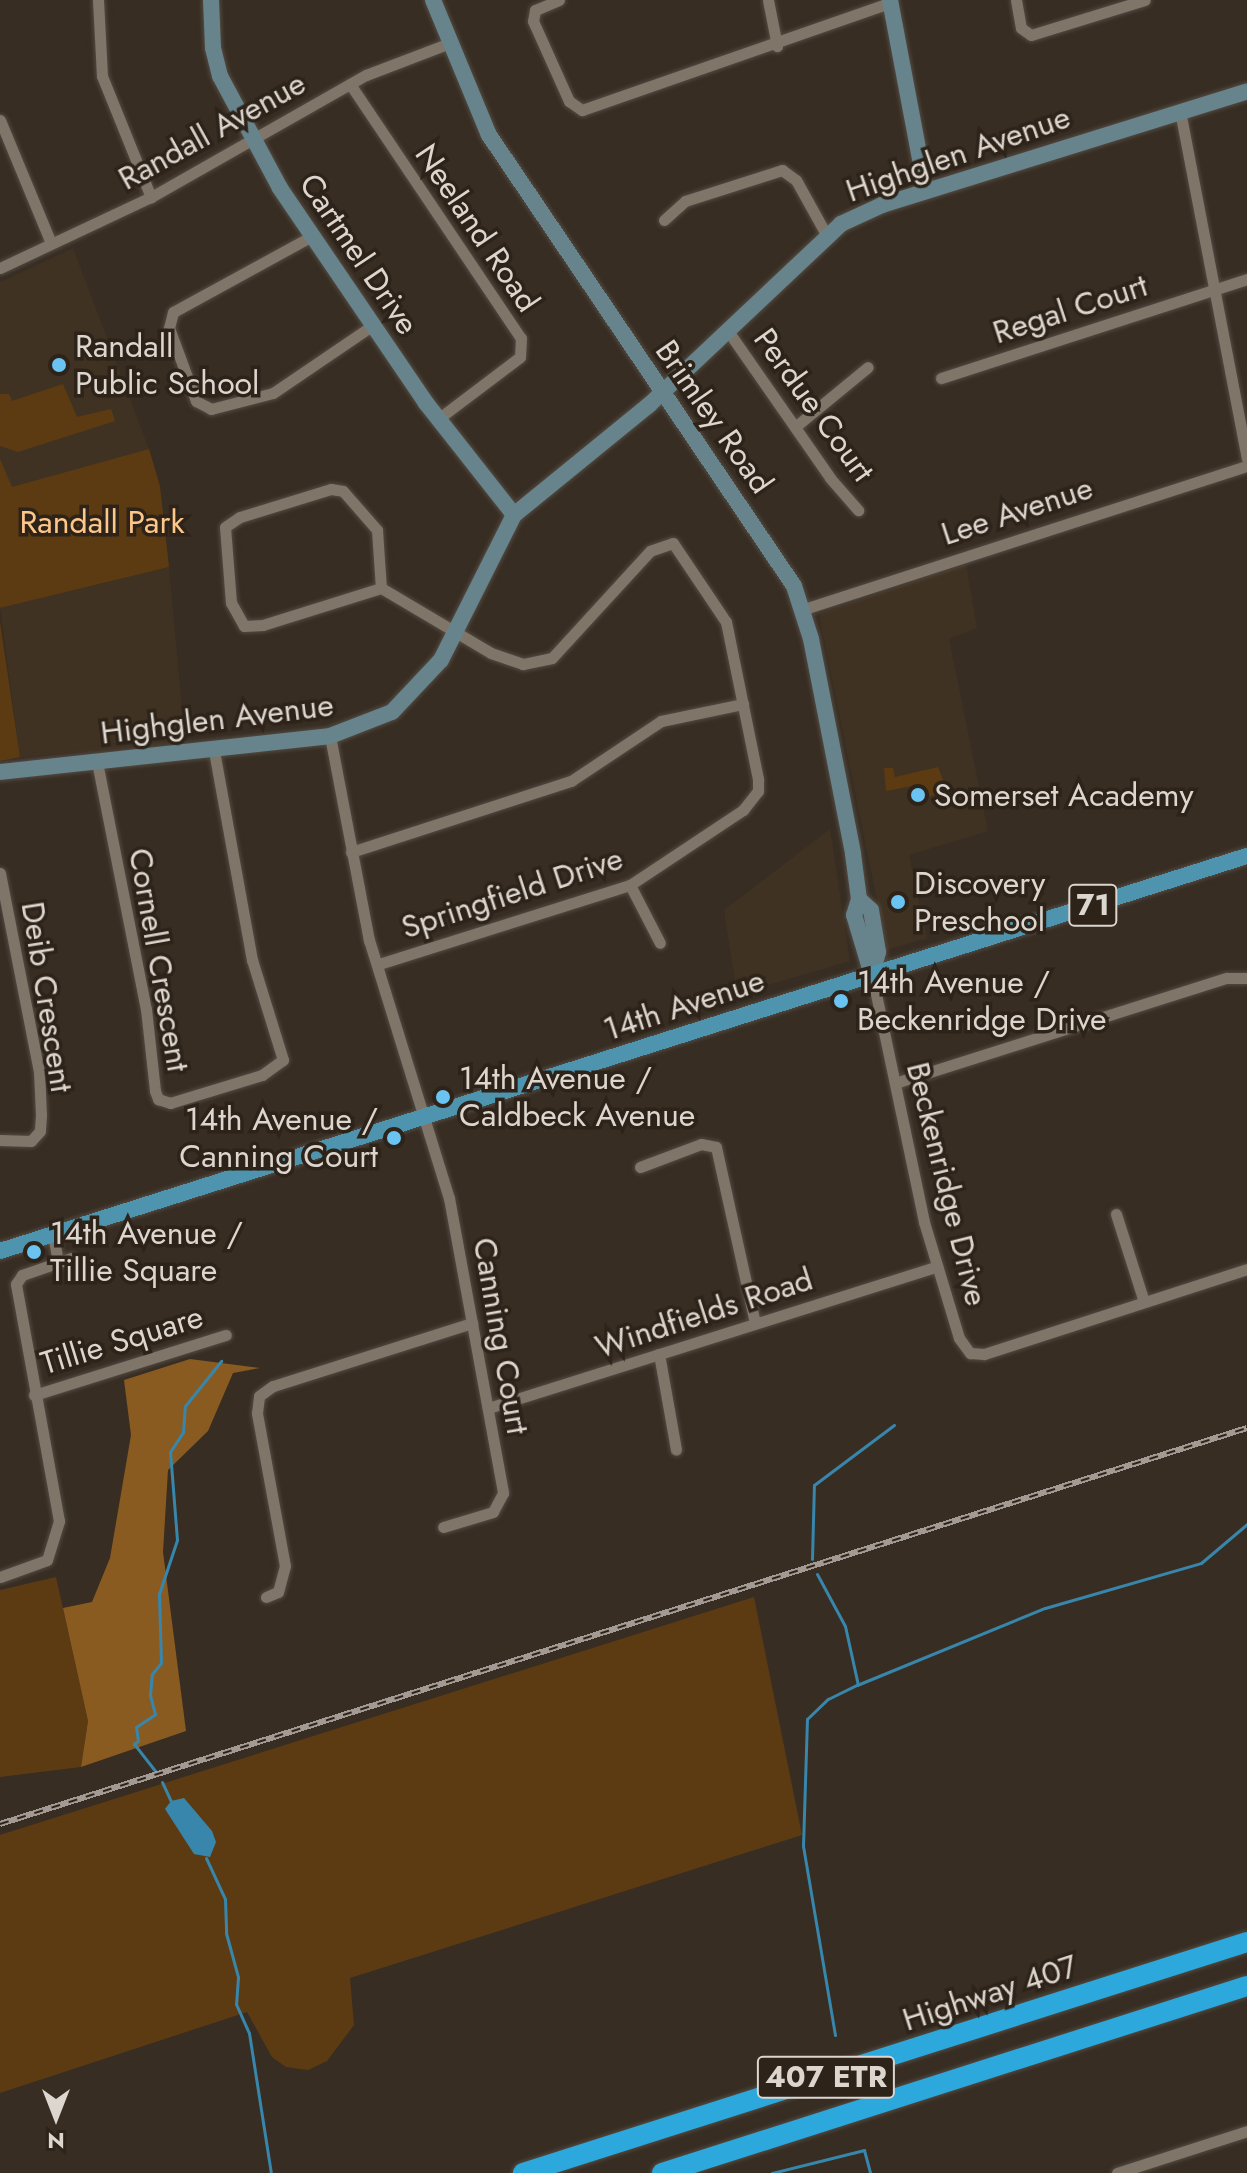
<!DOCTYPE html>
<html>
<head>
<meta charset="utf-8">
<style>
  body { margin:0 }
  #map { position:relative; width:1247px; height:2173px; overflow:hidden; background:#372d23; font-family:Jost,sans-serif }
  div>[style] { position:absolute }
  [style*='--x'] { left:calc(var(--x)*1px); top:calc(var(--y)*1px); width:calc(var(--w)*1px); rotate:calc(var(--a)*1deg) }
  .built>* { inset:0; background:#403222 }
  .green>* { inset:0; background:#5c3b13 }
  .forest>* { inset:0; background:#8a5b21 }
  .water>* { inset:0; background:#3886ab }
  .stream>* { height:3px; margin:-1.5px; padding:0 1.5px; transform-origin:1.5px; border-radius:1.5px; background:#3886ab }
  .roads { filter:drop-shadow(0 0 2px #534b42) drop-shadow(0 0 2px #534b42) }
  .street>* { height:11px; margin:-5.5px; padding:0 5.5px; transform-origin:5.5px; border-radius:5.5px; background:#807569 }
  .secondary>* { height:16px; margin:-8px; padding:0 8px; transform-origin:8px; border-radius:8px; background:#67848c }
  .primary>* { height:16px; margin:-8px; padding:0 8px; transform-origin:8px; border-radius:8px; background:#4e94af }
  .highway>* { height:20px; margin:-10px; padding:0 10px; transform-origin:10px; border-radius:10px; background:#2da8dd }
  .rail>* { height:6px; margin-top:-3px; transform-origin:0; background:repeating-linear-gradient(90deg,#2d2319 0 9px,#a39b93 0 18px); box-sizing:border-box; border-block:2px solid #a39b93 }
  .dots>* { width:22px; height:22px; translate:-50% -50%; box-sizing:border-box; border:4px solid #2d2319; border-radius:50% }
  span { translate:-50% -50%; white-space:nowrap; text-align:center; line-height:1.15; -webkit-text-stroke:7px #2d2319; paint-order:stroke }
  .shield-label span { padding:2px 6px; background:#2d2319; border:2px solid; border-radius:6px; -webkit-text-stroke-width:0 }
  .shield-label { font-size:30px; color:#dcd6cf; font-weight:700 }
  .street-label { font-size:32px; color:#dcd6cf }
  .poi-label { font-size:32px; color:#dcd6cf }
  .left { translate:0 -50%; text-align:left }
  .right { translate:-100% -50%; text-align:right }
  .park-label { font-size:32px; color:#fec78a }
  .north { position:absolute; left:16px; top:2077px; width:80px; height:80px; -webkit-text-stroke:6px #2d2319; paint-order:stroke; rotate:180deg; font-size:22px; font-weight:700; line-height:32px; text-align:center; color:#dcd6cf }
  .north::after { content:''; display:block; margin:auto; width:28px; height:36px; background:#dcd6cf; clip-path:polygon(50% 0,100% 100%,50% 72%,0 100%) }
</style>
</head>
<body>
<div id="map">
  <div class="built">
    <i style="clip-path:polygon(73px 248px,149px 449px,11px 488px,0 459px,0 282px)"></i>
    <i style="clip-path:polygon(966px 564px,977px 628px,949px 639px,988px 831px,909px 855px,927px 938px,887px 950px,819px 614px)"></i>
    <i style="clip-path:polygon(169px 567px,185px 742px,20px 757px,0 608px)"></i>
    <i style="clip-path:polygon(830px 829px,850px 961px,737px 994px,724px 910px)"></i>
  </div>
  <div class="green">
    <i style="clip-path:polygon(63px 384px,77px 417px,111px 409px,115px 421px,18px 452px,0 446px,0 394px,9px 394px,12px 401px)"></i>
    <i style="clip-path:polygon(149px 449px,160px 486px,169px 567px,0 608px,0 459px,12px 487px)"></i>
    <i style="clip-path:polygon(0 622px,20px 757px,0 761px)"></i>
    <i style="clip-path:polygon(938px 767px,947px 791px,915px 801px,912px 786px,886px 791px,884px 768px,893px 768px,895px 777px)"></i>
    <i style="clip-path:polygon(56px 1577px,88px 1721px,81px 1767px,0 1777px,0 1590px)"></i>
    <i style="clip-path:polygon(754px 1597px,802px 1835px,350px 1978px,354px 2025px,327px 2061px,308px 2070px,286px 2067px,272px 2057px,247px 2012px,0 2093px,0 1835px)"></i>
  </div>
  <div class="forest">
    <i style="clip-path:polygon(190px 1359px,260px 1368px,233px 1373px,208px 1431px,168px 1470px,163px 1552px,186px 1731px,81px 1767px,88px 1721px,63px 1608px,92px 1602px,110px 1558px,131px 1435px,124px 1380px)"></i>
  </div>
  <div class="water">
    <i style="clip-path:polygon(184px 1798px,212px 1831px,216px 1842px,210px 1857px,194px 1854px,165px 1809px,171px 1801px)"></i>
  </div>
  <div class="stream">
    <i style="--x:812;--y:1559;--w:74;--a:-88.5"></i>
    <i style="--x:814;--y:1485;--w:100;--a:-36.9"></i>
    <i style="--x:817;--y:1574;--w:59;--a:61.7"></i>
    <i style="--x:845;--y:1626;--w:60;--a:77.6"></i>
    <i style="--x:156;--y:1772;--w:36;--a:-128"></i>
    <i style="--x:134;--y:1744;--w:5;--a:-37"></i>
    <i style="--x:138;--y:1741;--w:14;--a:-98"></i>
    <i style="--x:136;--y:1727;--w:23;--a:-34"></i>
    <i style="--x:155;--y:1714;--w:20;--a:-105"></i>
    <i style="--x:150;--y:1695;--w:21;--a:-85"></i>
    <i style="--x:152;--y:1674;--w:14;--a:-51"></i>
    <i style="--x:161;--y:1663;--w:69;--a:-91.7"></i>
    <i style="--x:159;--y:1594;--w:57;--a:-71.6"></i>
    <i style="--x:177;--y:1540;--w:88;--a:-94.5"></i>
    <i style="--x:170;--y:1452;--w:24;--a:-57"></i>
    <i style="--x:183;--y:1432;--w:26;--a:-86"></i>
    <i style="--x:185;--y:1406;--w:58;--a:-51.3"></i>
    <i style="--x:162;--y:1782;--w:21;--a:65"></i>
    <i style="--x:206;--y:1858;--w:45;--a:65.1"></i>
    <i style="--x:225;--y:1899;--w:34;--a:88"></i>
    <i style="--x:226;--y:1933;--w:46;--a:74.7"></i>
    <i style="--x:238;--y:1977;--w:27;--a:94"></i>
    <i style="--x:236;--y:2004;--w:32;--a:66"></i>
    <i style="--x:249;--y:2033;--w:142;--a:81.1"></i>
    <i style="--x:835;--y:2035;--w:192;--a:-99.6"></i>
    <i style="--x:803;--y:1846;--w:127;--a:-88.2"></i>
    <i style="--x:807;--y:1719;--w:29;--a:-44"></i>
    <i style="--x:828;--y:1699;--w:32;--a:-26"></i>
    <i style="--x:857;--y:1685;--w:203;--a:-22.3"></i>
    <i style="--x:1045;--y:1608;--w:162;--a:-16.1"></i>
    <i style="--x:1201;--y:1563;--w:60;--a:-40.3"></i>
    <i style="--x:772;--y:2173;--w:95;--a:-14"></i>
    <i style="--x:864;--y:2150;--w:24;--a:75"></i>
  </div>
  <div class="roads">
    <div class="street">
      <i style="--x:98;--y:0;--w:76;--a:87"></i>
      <i style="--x:102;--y:76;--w:131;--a:68"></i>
      <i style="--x:559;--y:0;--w:26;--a:157"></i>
      <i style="--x:535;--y:10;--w:11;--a:100"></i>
      <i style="--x:533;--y:21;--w:88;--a:65.8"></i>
      <i style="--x:569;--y:101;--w:16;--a:35"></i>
      <i style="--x:582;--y:110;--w:326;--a:-19.2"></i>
      <i style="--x:768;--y:0;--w:47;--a:78.9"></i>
      <i style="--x:1016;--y:0;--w:28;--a:80"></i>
      <i style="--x:1021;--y:28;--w:12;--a:35"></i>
      <i style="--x:1031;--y:35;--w:119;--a:-17.1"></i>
      <i style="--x:350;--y:84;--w:306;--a:56.1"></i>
      <i style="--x:521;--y:338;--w:19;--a:93"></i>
      <i style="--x:520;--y:357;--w:103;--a:142.9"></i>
      <i style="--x:1180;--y:111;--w:353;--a:79.1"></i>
      <i style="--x:0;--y:120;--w:133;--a:67.5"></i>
      <i style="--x:664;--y:220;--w:28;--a:-42"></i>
      <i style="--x:685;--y:201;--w:102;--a:-17.7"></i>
      <i style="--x:782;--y:170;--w:17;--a:36"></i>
      <i style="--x:796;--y:180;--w:64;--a:61"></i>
      <i style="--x:312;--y:236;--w:158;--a:151.3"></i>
      <i style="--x:173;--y:312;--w:16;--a:104"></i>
      <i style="--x:169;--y:328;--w:78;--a:69.7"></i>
      <i style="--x:196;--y:401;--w:17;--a:28"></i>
      <i style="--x:211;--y:409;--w:64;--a:-14.5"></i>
      <i style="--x:273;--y:393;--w:121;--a:-34.2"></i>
      <i style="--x:0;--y:268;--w:167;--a:-25.2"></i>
      <i style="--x:151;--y:197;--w:247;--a:-29.6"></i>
      <i style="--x:366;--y:75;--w:90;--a:-20.9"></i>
      <i style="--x:728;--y:331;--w:179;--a:55.2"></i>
      <i style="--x:830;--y:478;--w:43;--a:48.8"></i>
      <i style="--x:941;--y:378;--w:322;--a:-17.9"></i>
      <i style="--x:795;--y:427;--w:94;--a:-39.4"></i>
      <i style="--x:804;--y:609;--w:466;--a:-17.9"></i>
      <i style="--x:330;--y:736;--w:208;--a:79.2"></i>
      <i style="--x:369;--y:940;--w:270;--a:72.8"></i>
      <i style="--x:449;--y:1198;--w:300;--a:79.6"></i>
      <i style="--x:503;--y:1493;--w:21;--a:118"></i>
      <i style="--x:493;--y:1512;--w:52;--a:163.3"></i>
      <i style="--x:97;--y:762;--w:252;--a:78.8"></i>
      <i style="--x:146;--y:1009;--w:82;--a:83.7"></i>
      <i style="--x:155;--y:1091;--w:9;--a:69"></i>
      <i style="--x:158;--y:1099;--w:13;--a:18"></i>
      <i style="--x:170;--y:1103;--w:96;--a:-16.9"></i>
      <i style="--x:262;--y:1075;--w:26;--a:-36"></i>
      <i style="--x:283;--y:1060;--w:105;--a:-107.2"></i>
      <i style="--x:252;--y:960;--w:212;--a:-100.3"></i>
      <i style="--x:351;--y:852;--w:231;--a:-17.9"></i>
      <i style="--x:571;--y:781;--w:108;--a:-33.7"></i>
      <i style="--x:661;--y:721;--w:84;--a:-11.7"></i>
      <i style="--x:0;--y:873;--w:202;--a:78.9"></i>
      <i style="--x:39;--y:1071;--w:44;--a:87.4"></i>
      <i style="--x:41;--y:1115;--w:16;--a:94"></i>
      <i style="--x:40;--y:1131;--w:13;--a:132"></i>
      <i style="--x:31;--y:1141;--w:31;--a:-178"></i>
      <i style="--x:630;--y:885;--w:65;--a:62.7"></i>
      <i style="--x:379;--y:964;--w:263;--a:-17.5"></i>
      <i style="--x:630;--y:885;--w:136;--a:-33.6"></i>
      <i style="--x:743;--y:810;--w:24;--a:-52"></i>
      <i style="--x:758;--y:791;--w:12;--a:-90"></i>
      <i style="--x:758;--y:779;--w:160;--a:-101.5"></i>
      <i style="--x:726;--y:622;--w:95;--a:-123.9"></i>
      <i style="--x:673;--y:543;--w:24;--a:161"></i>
      <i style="--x:650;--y:551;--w:145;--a:132.5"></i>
      <i style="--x:552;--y:658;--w:30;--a:168"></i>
      <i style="--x:523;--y:664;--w:34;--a:-161"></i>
      <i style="--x:491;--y:653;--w:128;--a:-149.4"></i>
      <i style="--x:381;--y:588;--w:124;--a:162.6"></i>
      <i style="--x:263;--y:625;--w:19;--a:177"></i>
      <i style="--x:244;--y:626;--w:26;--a:-119"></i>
      <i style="--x:231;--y:603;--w:76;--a:-94.5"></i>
      <i style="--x:225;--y:527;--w:18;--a:-34"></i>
      <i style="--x:240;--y:517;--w:95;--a:-17.1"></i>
      <i style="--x:331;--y:489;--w:12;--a:9"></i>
      <i style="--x:343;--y:491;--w:52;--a:48.9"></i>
      <i style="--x:377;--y:530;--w:58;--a:86.1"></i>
      <i style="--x:872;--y:975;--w:252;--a:78.1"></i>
      <i style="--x:924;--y:1222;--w:121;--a:73.2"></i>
      <i style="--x:959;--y:1338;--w:19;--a:54"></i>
      <i style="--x:970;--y:1353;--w:14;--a:4"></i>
      <i style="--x:984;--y:1354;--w:276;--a:-17.9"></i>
      <i style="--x:895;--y:1083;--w:348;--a:-17.6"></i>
      <i style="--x:1227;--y:978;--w:20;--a:0"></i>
      <i style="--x:640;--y:1167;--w:65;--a:-20.7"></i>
      <i style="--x:701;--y:1144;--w:15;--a:11"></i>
      <i style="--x:716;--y:1147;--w:180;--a:77.5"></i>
      <i style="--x:1116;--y:1214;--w:92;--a:72.3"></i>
      <i style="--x:53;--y:1234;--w:28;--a:80"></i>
      <i style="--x:659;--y:1354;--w:97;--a:79.9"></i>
      <i style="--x:34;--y:1395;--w:201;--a:-17.4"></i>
      <i style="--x:488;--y:1408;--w:471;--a:-17.5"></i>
      <i style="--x:0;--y:1577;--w:50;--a:-19.9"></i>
      <i style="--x:47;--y:1560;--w:41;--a:-72.9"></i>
      <i style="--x:59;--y:1521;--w:241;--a:-100.3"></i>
      <i style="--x:16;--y:1284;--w:11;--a:-56"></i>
      <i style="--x:22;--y:1275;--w:52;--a:-19.1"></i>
      <i style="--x:266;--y:1597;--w:13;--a:-23"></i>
      <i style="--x:278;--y:1592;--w:27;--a:-75"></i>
      <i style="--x:285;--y:1566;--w:156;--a:-100.4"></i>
      <i style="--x:257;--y:1413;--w:17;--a:-83"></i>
      <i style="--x:259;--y:1396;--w:17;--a:-36"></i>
      <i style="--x:273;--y:1386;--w:209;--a:-17.6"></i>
      <i style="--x:1117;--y:2173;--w:137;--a:-17.9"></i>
    </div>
    <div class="secondary">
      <i style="--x:211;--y:0;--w:48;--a:87.6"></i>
      <i style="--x:213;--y:48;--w:29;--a:76"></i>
      <i style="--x:220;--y:76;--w:127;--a:61.8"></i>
      <i style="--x:280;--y:188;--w:260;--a:55.8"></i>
      <i style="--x:426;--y:403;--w:142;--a:51.8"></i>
      <i style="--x:433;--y:0;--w:146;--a:67.5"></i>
      <i style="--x:489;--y:135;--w:544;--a:55.93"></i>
      <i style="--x:794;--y:586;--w:56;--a:72.2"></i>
      <i style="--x:811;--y:639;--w:219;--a:78.9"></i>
      <i style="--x:853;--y:854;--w:45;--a:82.4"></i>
      <i style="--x:859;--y:899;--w:17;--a:107"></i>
      <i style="--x:854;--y:915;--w:63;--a:73.3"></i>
      <i style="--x:890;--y:0;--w:194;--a:79.3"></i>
      <i style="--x:0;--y:772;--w:332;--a:-6.2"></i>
      <i style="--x:330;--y:736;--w:66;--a:-21.2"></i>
      <i style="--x:392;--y:712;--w:71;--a:-46.7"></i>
      <i style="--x:441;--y:660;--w:162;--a:-63.3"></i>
      <i style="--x:514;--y:515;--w:174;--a:-39.2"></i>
      <i style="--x:649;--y:405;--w:264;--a:-43.3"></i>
      <i style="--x:841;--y:224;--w:45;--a:-24.9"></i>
      <i style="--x:882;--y:205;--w:382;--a:-17.3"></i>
      <i style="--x:859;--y:899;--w:16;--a:43"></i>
      <i style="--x:871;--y:910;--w:43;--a:80.5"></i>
      <i style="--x:878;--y:952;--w:24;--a:105"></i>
    </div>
    <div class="primary">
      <i style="--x:0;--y:1251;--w:1308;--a:-17.58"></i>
    </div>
    <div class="highway">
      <i style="--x:523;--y:2173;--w:760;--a:-17.7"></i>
      <i style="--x:662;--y:2173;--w:614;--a:-17.73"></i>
    </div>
  </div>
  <div class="rail">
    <i style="--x:0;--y:1824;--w:1308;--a:-17.62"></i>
  </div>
  <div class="dots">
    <i style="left:59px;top:365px;background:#6ac3f1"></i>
    <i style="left:918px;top:795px;background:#6ac3f1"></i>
    <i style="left:898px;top:902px;background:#6ac3f1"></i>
    <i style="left:841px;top:1001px;background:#6ac3f1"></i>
    <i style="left:443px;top:1097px;background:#6ac3f1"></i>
    <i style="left:394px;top:1138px;background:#6ac3f1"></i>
    <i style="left:34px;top:1252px;background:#6ac3f1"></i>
  </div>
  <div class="shield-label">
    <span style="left:1093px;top:905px">71</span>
    <span style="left:826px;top:2077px">407 ETR</span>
  </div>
  <div class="street-label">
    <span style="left:212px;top:131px;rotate:-29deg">Randall Avenue</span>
    <span style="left:958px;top:154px;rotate:-19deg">Highglen Avenue</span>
    <span style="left:477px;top:228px;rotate:56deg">Neeland Road</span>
    <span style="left:359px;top:254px;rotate:56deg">Cartmel Drive</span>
    <span style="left:1070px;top:309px;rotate:-18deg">Regal Court</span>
    <span style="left:814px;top:405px;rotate:54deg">Perdue Court</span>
    <span style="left:714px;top:417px;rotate:55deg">Brimley Road</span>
    <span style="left:1017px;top:511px;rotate:-18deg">Lee Avenue</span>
    <span style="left:217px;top:719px;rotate:-7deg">Highglen Avenue</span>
    <span style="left:512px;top:893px;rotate:-18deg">Springfield Drive</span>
    <span style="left:159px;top:960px;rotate:80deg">Cornell Crescent</span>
    <span style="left:47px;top:997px;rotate:81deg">Deib Crescent</span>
    <span style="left:684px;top:1005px;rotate:-18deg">14th Avenue</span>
    <span style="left:947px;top:1184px;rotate:76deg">Beckenridge Drive</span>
    <span style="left:704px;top:1313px;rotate:-18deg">Windfields Road</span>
    <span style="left:501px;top:1336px;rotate:80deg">Canning Court</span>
    <span style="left:122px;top:1340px;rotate:-17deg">Tillie Square</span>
    <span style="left:990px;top:1993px;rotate:-18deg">Highway 407</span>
  </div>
  <div class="poi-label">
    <span class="left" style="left:75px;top:365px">Randall<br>Public School</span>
    <span class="left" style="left:934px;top:795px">Somerset Academy</span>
    <span class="left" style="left:914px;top:902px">Discovery<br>Preschool</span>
    <span class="left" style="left:857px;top:1001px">14th Avenue /<br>Beckenridge Drive</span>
    <span class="left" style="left:459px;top:1097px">14th Avenue /<br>Caldbeck Avenue</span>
    <span class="right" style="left:378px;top:1138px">14th Avenue /<br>Canning Court</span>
    <span class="left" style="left:50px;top:1252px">14th Avenue /<br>Tillie Square</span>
  </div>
  <div class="park-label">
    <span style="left:102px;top:522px">Randall Park</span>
  </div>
  <div class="north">N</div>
</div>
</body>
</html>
